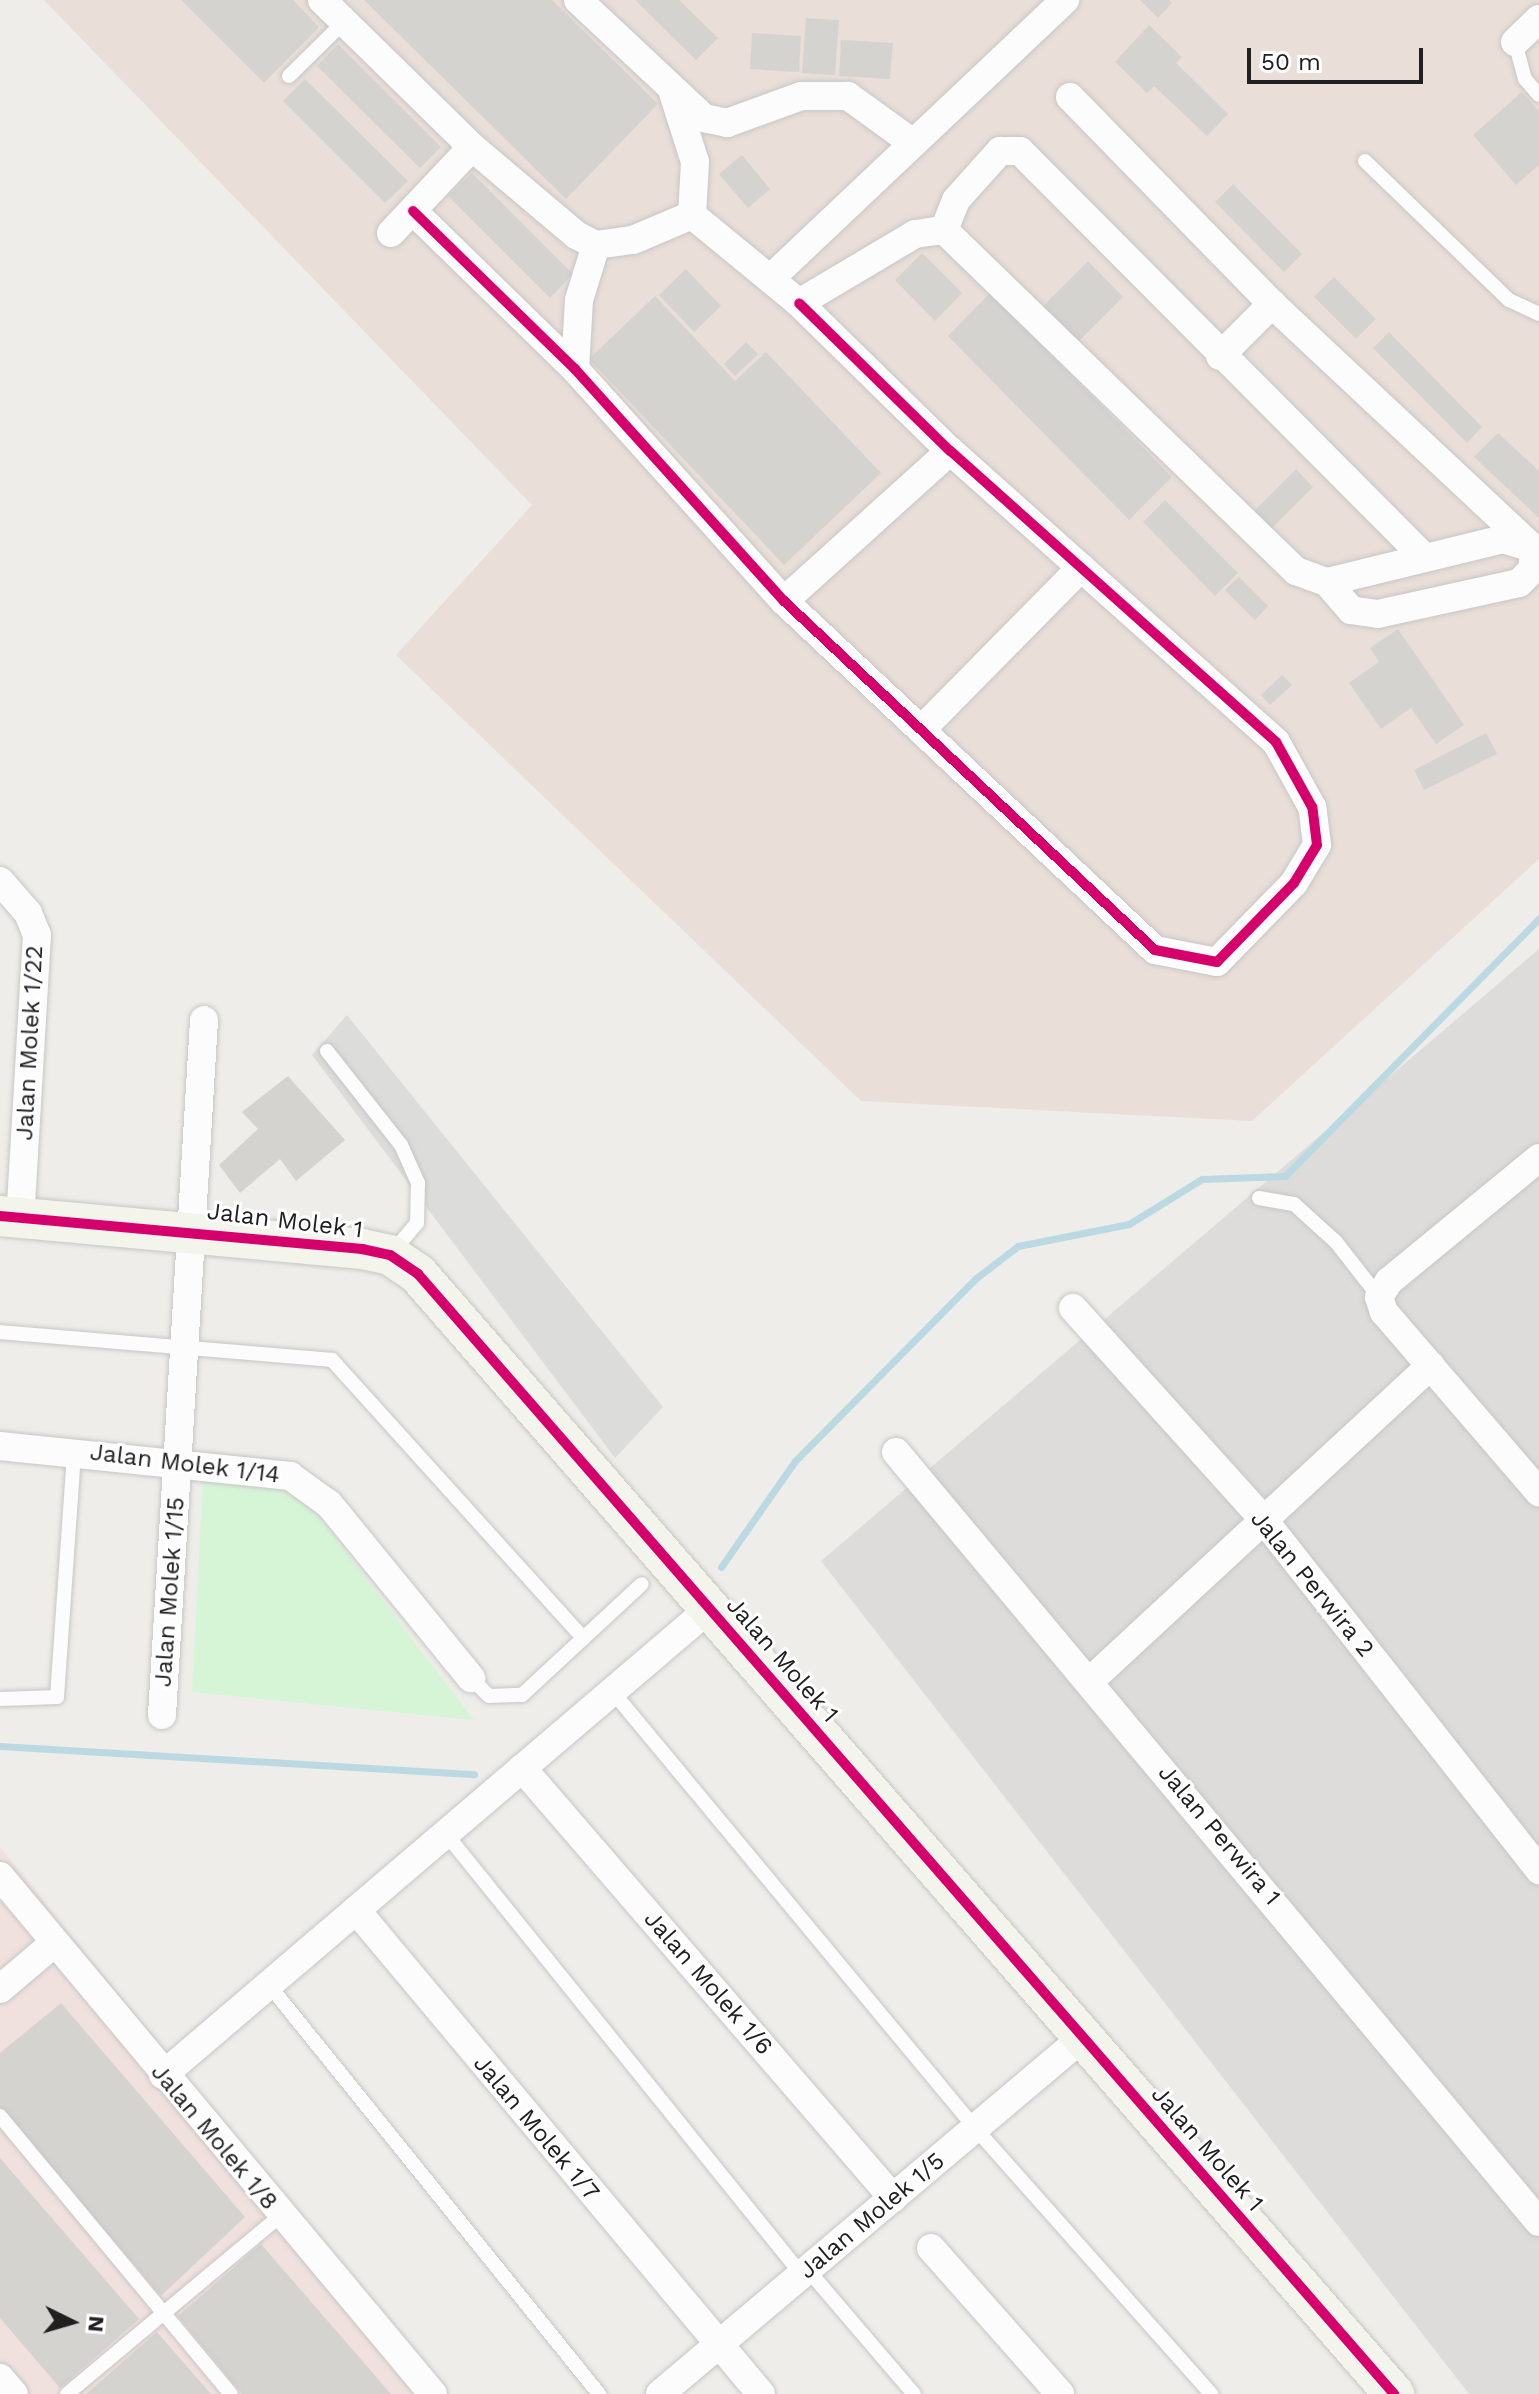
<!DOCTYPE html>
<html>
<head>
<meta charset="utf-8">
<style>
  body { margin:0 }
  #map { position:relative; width:1539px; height:2394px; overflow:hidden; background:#eeede9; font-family:"Work Sans",sans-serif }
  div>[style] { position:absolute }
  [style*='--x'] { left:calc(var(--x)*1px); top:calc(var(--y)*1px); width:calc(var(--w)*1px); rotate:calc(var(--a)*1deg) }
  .residential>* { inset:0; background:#dddcda }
  .commercial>* { inset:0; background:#f0e1de }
  .religious>* { inset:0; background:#dcdcda }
  .military>* { inset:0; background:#e9ded8 }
  .park>* { inset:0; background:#d6f5d7 }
  .stream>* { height:7px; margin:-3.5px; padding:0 3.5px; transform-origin:3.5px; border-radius:3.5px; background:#bbd9e3 }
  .building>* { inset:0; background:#d5d3d0 }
  .roads { filter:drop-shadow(0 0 2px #c7c6c5) drop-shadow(0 0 2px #c7c6c5) }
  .lane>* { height:14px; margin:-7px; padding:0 7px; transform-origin:7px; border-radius:7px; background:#fcfcfc }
  .street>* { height:28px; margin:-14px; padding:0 14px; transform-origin:14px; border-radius:14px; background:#fcfcfc }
  .secondary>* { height:40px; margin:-20px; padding:0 20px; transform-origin:20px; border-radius:20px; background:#f3f4ec }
  .cycleway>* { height:10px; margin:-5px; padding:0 5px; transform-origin:5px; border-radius:5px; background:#d6006c }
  span { translate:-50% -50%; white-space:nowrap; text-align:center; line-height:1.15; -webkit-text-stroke:6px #fff; paint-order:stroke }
  .street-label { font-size:24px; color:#202020 }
  .north { position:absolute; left:32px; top:2282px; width:80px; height:80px; -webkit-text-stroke:6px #fff; paint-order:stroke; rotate:95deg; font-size:22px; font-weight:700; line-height:32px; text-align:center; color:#202020 }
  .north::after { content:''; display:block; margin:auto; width:28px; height:36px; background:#202020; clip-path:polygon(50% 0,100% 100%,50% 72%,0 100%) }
  .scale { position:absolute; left:1247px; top:48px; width:176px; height:36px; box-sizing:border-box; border:4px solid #202020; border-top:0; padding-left:10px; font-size:24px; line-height:28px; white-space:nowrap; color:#202020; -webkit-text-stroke:6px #fff; paint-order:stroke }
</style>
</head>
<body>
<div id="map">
  <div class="residential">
    <i style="clip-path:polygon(1539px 949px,1539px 2394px,1469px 2394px,821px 1561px)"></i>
  </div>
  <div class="commercial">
    <i style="clip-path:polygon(0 1847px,443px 2394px,0 2394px)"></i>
  </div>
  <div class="religious">
    <i style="clip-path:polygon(347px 1015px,663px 1407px,615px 1458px,312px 1055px)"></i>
  </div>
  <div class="military">
    <i style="clip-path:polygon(44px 0,1539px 0,1539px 859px,1252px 1121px,861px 1101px,396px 655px,532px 505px)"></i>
  </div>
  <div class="park">
    <i style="clip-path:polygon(203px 1479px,296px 1487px,474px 1720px,192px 1692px)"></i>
  </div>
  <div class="stream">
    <i style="--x:721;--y:1567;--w:129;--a:-55.1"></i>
    <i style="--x:795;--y:1461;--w:256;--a:-45.3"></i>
    <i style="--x:975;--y:1279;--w:54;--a:-37.5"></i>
    <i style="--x:1018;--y:1246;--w:113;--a:-11.2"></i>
    <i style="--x:1129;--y:1224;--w:86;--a:-31.7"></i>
    <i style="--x:1202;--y:1179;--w:83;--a:-2.1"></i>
    <i style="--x:1285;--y:1176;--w:362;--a:-45.4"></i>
    <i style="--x:0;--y:1746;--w:475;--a:3.4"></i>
  </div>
  <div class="building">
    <i style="clip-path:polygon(181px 0,293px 0,319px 27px,264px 83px)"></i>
    <i style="clip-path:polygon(364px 0,552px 0,658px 104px,566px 199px)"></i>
    <i style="clip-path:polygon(635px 0,679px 0,718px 38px,696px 60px)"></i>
    <i style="clip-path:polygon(1140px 0,1169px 0,1172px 3px,1158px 18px)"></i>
    <i style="clip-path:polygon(806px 18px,839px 20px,835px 75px,802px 73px)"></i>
    <i style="clip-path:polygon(1149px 25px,1182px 57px,1176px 63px,1228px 114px,1207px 136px,1154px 86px,1147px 93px,1115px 62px)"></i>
    <i style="clip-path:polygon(752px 33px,801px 36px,799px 72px,750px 69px)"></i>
    <i style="clip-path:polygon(841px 40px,893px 43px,890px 79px,839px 76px)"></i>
    <i style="clip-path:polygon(338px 44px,441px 147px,420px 168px,317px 66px)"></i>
    <i style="clip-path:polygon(305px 79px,408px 181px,385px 203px,283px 101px)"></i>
    <i style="clip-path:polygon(1522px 92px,1539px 111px,1539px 165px,1516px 185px,1473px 135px)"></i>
    <i style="clip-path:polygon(742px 155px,770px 189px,748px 208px,719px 174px)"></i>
    <i style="clip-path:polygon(472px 173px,573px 274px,550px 298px,448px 196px)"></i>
    <i style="clip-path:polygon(1233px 184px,1302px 254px,1284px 272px,1215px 202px)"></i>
    <i style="clip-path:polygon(922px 253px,962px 293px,935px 321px,895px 280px)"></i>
    <i style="clip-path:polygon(1088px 261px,1123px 297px,1074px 346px,1039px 310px)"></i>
    <i style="clip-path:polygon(686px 269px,721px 306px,694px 332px,659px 295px)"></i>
    <i style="clip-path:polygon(1334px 277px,1376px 319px,1356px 339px,1314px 297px)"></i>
    <i style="clip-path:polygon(990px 293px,1172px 477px,1129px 520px,948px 336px)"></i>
    <i style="clip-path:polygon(655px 296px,735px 381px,766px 352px,881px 473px,784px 565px,589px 359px)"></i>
    <i style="clip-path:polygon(1389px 332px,1482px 427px,1467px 443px,1373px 348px)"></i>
    <i style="clip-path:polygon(746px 342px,758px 354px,735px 376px,724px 364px)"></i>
    <i style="clip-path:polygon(1498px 433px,1539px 471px,1539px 518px,1474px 457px)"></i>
    <i style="clip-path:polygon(1296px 469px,1313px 487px,1265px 535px,1248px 517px)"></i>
    <i style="clip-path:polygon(1165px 500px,1238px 573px,1215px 596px,1143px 522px)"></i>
    <i style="clip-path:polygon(1239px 577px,1268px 606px,1255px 620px,1225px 590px)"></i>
    <i style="clip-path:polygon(1398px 629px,1464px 725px,1436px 744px,1411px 708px,1381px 729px,1349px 683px,1379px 662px,1370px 648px)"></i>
    <i style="clip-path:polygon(1282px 675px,1292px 685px,1270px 705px,1261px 695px)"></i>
    <i style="clip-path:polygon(1486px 733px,1497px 754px,1424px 790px,1414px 770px)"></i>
    <i style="clip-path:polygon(288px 1076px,345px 1140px,296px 1181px,280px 1159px,240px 1193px,219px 1165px,258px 1129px,242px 1112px)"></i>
    <i style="clip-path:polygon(61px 2003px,245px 2217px,161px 2296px,0 2107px,0 2053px)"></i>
    <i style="clip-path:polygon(0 2158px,139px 2319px,60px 2388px,0 2318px)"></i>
    <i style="clip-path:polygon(261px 2244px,391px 2394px,242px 2394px,178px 2316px)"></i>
    <i style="clip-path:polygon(157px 2332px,211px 2394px,86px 2394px)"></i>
  </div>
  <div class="roads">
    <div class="lane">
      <i style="--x:1515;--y:42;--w:38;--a:75"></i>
      <i style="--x:1525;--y:79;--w:21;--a:49"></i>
      <i style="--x:289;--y:76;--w:77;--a:-44.5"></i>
      <i style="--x:1365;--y:161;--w:200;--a:44"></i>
      <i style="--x:1509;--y:300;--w:33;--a:25"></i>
      <i style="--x:327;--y:1051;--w:120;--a:51.8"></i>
      <i style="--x:401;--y:1145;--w:42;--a:65.9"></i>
      <i style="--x:418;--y:1183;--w:40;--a:91.4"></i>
      <i style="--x:417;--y:1223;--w:38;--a:130"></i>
      <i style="--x:1259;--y:1198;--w:36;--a:10"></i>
      <i style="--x:1294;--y:1204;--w:57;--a:42.1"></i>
      <i style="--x:1336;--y:1242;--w:70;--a:52"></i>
      <i style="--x:0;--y:1332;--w:333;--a:4.8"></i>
      <i style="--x:332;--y:1360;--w:375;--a:47.9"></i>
      <i style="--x:471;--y:1678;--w:25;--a:45"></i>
      <i style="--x:489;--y:1696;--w:33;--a:-2"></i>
      <i style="--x:522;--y:1695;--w:163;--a:-42.8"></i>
      <i style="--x:612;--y:1691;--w:568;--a:50.28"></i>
      <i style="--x:975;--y:2128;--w:356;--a:48.4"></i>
      <i style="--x:0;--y:1699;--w:57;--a:-2"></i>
      <i style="--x:57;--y:1697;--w:247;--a:-86"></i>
      <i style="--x:446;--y:1834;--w:567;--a:51.09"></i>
      <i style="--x:269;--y:1985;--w:526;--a:51.1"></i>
      <i style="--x:0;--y:2116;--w:361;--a:50.3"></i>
      <i style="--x:808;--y:2270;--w:163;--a:49.5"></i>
      <i style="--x:67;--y:2394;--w:279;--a:-39.9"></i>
    </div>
    <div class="street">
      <i style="--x:322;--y:0;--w:210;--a:44.4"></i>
      <i style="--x:472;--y:147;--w:136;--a:40.2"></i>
      <i style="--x:576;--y:235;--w:22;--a:27"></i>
      <i style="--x:596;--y:245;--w:37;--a:-8"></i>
      <i style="--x:633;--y:240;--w:64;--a:-23"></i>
      <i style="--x:578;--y:0;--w:173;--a:43.1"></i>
      <i style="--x:704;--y:118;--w:24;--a:12"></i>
      <i style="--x:727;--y:123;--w:79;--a:-20"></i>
      <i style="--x:801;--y:96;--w:47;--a:0"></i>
      <i style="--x:848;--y:96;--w:80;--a:35.9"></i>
      <i style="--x:1515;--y:42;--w:33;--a:-44"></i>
      <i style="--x:673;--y:93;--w:72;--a:72.3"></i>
      <i style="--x:695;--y:162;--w:53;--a:93.2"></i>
      <i style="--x:692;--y:215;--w:139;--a:39.4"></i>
      <i style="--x:799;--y:303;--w:135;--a:-30.7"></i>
      <i style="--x:915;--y:234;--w:29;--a:-8"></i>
      <i style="--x:944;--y:230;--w:490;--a:44.1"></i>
      <i style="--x:1296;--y:571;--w:33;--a:20"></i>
      <i style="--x:1327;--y:582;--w:181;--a:-13.7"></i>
      <i style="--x:1503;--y:539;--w:38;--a:17"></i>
      <i style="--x:1070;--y:97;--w:289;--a:45.7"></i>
      <i style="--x:1272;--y:304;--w:359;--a:43.1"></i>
      <i style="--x:1534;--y:549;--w:21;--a:95"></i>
      <i style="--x:1532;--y:570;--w:18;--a:135"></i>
      <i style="--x:1519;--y:583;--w:144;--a:167.6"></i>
      <i style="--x:1378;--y:614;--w:27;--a:-172"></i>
      <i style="--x:1351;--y:610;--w:37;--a:-131"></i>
      <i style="--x:413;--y:211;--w:226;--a:44.3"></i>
      <i style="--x:575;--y:369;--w:312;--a:48"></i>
      <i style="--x:784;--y:601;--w:509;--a:43.25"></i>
      <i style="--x:1155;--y:950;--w:63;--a:11"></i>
      <i style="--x:1217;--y:962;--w:110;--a:-45.7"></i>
      <i style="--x:1294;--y:883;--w:44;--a:-58.8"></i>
      <i style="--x:1317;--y:845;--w:38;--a:-97"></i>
      <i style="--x:1312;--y:807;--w:74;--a:-119"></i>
      <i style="--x:1276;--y:742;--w:437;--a:-138.2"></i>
      <i style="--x:950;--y:451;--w:211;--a:-135.6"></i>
      <i style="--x:944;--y:230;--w:32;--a:-68"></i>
      <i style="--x:956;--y:200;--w:66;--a:-48.1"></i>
      <i style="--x:1000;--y:151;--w:20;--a:0"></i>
      <i style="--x:1020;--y:151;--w:574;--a:45.14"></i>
      <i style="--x:391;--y:233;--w:118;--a:-46.7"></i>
      <i style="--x:771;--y:278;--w:405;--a:-43.4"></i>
      <i style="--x:1220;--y:356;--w:74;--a:-45"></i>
      <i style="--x:575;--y:369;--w:69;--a:-86.7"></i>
      <i style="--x:579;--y:300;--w:58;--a:-72.8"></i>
      <i style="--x:784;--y:601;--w:224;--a:-42.1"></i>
      <i style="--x:921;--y:730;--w:228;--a:-45.4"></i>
      <i style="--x:0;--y:881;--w:43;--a:48.8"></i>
      <i style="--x:28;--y:913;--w:24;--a:68"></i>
      <i style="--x:37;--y:935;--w:283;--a:93.4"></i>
      <i style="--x:1539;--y:1158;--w:194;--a:140.6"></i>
      <i style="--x:1389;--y:1281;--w:19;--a:122"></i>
      <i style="--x:1379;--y:1297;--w:16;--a:72"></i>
      <i style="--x:1384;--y:1312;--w:238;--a:49.3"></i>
      <i style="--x:1073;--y:1308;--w:284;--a:48"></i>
      <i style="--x:1263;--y:1519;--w:447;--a:51.8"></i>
      <i style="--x:0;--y:1446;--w:292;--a:5.9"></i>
      <i style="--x:290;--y:1476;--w:48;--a:35.7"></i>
      <i style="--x:329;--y:1504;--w:225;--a:50.8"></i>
      <i style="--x:896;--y:1452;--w:1003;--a:50.14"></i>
      <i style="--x:1091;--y:1680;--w:463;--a:-42.8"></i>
      <i style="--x:162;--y:1715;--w:696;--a:-86.54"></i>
      <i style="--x:522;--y:1768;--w:568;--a:49.21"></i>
      <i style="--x:0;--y:1876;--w:675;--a:50.11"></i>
      <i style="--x:356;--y:1910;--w:631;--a:50.08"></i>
      <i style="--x:0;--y:1989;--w:70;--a:-40.3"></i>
      <i style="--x:163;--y:2075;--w:719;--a:-40.49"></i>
      <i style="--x:931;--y:2248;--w:195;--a:48.5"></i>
      <i style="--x:0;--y:2378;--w:21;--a:49"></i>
      <i style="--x:660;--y:2394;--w:554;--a:-40.16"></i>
    </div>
    <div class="secondary">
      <i style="--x:0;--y:1216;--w:364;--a:5.2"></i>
      <i style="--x:362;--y:1249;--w:29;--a:12"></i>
      <i style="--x:390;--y:1255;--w:34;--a:34"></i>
      <i style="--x:418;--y:1274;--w:1486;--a:48.93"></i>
    </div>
  </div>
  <div class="cycleway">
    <i style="--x:413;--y:211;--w:226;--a:44.3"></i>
    <i style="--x:575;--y:369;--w:312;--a:48"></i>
    <i style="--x:784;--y:601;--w:509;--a:43.25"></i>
    <i style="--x:1155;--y:950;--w:63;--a:11"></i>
    <i style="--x:1217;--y:962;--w:110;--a:-45.7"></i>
    <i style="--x:1294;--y:883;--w:44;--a:-58.8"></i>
    <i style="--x:1317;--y:845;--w:38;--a:-97"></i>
    <i style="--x:1312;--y:807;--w:74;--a:-119"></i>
    <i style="--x:1276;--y:742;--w:437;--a:-138.2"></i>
    <i style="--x:950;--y:451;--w:211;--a:-135.6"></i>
    <i style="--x:0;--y:1216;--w:364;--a:5.2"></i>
    <i style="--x:362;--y:1249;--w:29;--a:12"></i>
    <i style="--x:390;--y:1255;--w:34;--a:34"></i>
    <i style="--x:418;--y:1274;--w:1486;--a:48.93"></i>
  </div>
  <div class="street-label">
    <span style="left:30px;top:1043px;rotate:-87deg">Jalan Molek 1/22</span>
    <span style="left:285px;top:1221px;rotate:7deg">Jalan Molek 1</span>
    <span style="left:185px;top:1464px;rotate:7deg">Jalan Molek 1/14</span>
    <span style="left:1312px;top:1584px;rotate:51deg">Jalan Perwira 2</span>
    <span style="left:170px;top:1592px;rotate:-86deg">Jalan Molek 1/15</span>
    <span style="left:782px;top:1660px;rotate:49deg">Jalan Molek 1</span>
    <span style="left:1219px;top:1835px;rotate:50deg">Jalan Perwira 1</span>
    <span style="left:708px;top:1983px;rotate:49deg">Jalan Molek 1/6</span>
    <span style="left:536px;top:2128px;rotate:50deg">Jalan Molek 1/7</span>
    <span style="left:214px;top:2137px;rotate:50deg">Jalan Molek 1/8</span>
    <span style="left:1207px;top:2149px;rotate:49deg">Jalan Molek 1</span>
    <span style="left:872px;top:2216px;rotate:-40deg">Jalan Molek 1/5</span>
  </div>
  <div class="north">N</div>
  <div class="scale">50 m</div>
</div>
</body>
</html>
